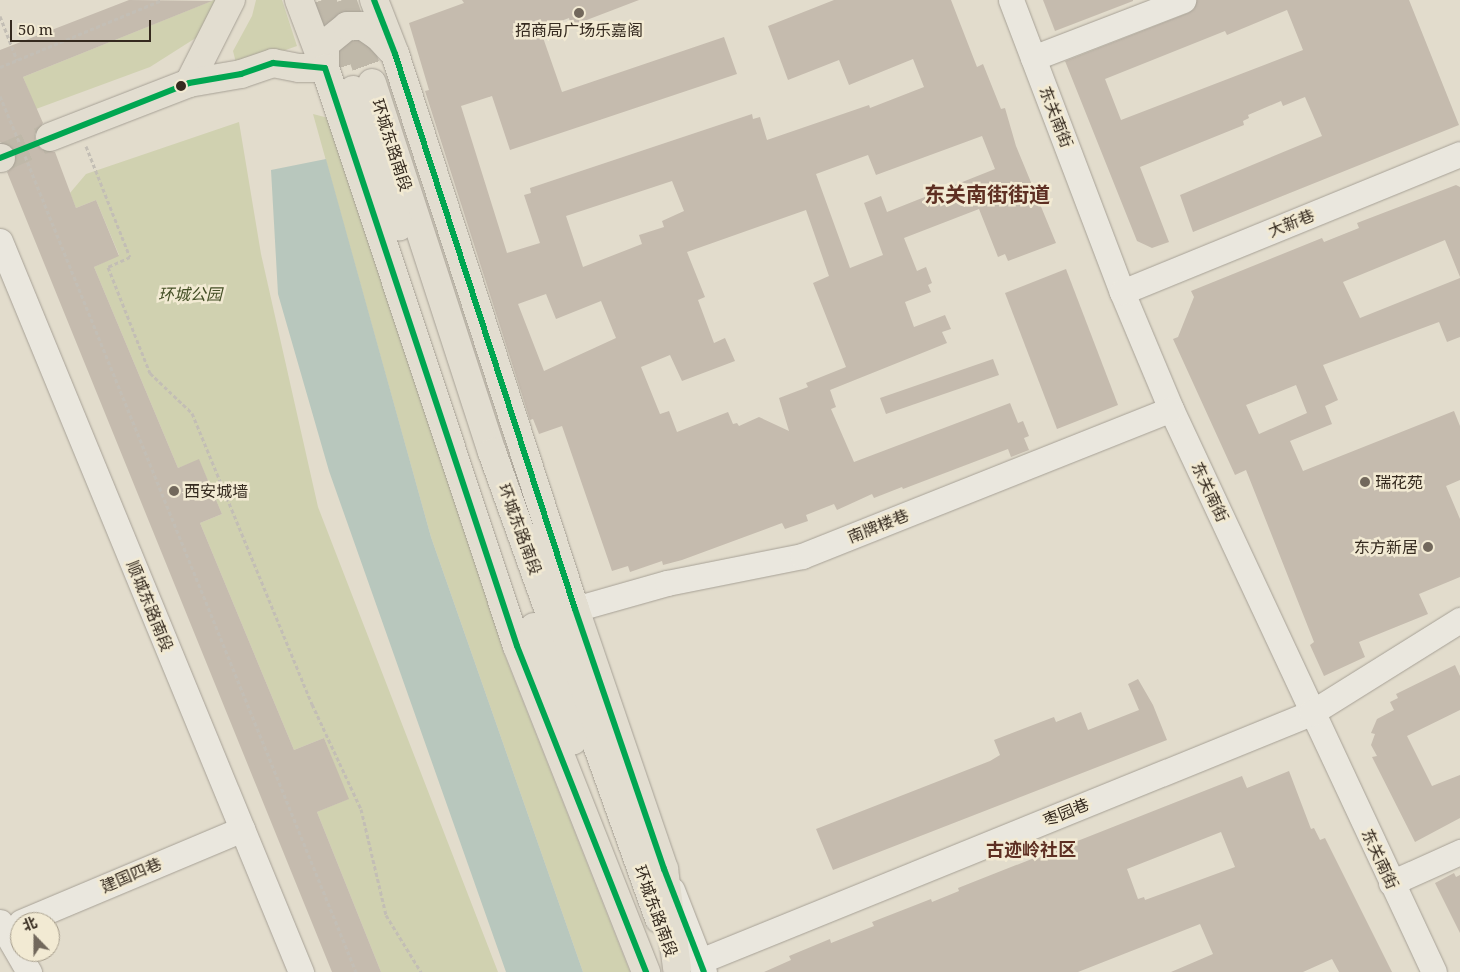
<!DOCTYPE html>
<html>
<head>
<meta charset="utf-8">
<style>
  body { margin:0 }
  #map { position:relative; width:1460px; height:972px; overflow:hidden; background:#e2dccc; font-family:"Noto Serif","Noto Sans SC",serif }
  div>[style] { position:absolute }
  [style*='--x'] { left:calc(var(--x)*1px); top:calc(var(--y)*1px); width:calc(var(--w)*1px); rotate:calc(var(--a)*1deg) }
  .green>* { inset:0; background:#d0d1b0 }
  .water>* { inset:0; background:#b8c7bd }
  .building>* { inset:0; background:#c5bbae }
  .major-tunnel>* { height:28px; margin-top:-14px; transform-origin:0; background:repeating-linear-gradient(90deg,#bfb8a9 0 28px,transparent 0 42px) }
  .path>* { height:3px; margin-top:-1.5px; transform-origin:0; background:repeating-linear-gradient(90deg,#c3beb5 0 4px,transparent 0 6.5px) }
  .roads { filter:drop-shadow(0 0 1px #a7a196) drop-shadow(0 0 1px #a7a196) }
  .minor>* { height:25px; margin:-12.5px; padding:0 12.5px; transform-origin:12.5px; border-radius:12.5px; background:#eae7de }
  .major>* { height:28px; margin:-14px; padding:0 14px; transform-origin:14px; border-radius:14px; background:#e2ddd0 }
  .bus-1>* { height:6px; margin:-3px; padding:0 3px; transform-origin:3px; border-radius:3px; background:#00a651 }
  .dots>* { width:14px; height:14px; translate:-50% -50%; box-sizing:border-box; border:2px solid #f2ead3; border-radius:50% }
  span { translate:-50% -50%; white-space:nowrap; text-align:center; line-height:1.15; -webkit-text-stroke:5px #f2ead3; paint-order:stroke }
  .poi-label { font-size:16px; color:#352a1f }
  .left { translate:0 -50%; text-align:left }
  .right { translate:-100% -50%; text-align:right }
  .street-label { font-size:16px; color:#352a1f }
  .park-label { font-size:16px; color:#455027; font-style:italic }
  .neighbourhood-label { font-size:18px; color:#5e2f22; font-weight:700 }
  .district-label { font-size:21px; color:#5e2f22; font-weight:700 }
  .north { position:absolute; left:10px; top:912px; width:50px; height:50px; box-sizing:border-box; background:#f2ead3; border:1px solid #a69d8b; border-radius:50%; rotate:338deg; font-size:14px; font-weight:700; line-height:20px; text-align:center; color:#352a1f }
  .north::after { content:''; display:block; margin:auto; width:18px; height:22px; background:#72685c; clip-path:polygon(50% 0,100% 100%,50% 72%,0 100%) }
  .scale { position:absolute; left:10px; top:20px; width:141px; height:22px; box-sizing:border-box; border:2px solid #352a1f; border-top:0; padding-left:6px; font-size:15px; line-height:18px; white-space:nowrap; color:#352a1f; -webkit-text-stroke:4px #f2ead3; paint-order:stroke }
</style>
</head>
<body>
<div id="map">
  <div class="green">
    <i style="clip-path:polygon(214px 0,222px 0,213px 27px,150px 67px,36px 109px,23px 77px)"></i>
    <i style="clip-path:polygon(256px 0,282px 0,297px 46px,237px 67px,233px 51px,252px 16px)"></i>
    <i style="clip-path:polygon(313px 114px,340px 121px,470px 534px,503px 651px,630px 972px,583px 972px,431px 537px)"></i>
    <i style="clip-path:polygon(239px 122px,261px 254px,318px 507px,498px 972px,381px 972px,317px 812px,348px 799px,324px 738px,294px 750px,200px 523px,222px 514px,199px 460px,178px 468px,94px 267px,119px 255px,96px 200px,76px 208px,70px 193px,86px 174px)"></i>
  </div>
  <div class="water">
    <i style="clip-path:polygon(326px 159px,431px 537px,583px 972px,506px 972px,329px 471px,278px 294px,271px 170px)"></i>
  </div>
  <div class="building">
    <i style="clip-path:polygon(129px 0,212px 1px,23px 77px,43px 123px,35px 134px,35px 142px,41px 149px,55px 152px,76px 208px,96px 200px,119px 256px,94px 267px,178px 468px,199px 459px,222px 514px,200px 523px,294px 750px,324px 738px,349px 799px,317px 812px,381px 972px,332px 972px,7px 172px,14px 166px,17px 158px,9px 145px,0 142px,0 50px)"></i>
    <i style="clip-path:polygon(evenodd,462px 0,639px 0,571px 26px,569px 18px,540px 29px,562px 92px,724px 37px,737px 74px,510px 150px,492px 96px,461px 106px,507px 253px,540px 243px,524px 195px,531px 193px,530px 188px,752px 114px,753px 119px,760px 117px,767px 140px,869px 105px,870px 108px,924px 87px,913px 59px,849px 85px,839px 60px,788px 80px,768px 26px,834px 0,951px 0,977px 67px,983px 64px,1001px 109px,1005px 108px,1016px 146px,1056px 243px,1008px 261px,1005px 254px,998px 257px,979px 209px,904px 238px,917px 271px,926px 267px,932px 283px,928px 285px,931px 292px,905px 302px,914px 327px,945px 315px,951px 329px,942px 332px,947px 343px,830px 390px,836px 407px,831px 409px,854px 462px,1010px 403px,1018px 423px,1023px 421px,1029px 436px,1024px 438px,1029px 450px,1011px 457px,1008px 449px,903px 489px,902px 487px,874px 498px,872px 494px,837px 510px,834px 504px,806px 515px,808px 521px,785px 529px,782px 523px,682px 560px,663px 565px,662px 561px,630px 572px,628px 566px,612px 571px,562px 426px,539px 434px,533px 419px,530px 420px,425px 91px,429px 90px,409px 23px,464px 3px,462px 0,982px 136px,995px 169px,887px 212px,881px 196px,864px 203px,883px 255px,850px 268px,816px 174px,868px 155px,876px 175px,982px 136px,462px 0,672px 181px,684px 211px,662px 221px,664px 227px,639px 235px,642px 244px,583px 267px,566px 216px,672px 181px,462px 0,806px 210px,829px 276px,813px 283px,846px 367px,806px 383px,808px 387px,779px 398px,789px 431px,759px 417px,739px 426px,737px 423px,733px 424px,728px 412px,677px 432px,669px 411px,660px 414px,641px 367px,670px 355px,682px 381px,735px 361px,725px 338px,714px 343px,698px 300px,705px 297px,687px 252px,806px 210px,462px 0,546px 294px,556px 319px,601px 301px,616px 338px,544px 371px,518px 304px,546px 294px)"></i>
    <i style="clip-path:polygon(1043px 0,1133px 0,1133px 1px,1055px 31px)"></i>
    <i style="clip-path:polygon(evenodd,1197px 0,1409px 0,1459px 125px,1193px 232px,1180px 195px,1322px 136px,1305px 97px,1283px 106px,1281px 101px,1248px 115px,1249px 118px,1243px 121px,1244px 125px,1140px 167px,1169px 242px,1152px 248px,1137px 241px,1065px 61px,1188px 13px,1194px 9px,1197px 0,1287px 10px,1303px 50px,1121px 120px,1105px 79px,1225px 31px,1227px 35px,1287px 10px)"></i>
    <i style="clip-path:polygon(evenodd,1456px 185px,1460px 187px,1460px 277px,1445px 240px,1343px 282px,1360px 318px,1460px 278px,1460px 337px,1447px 342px,1439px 322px,1323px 365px,1338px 400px,1325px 406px,1332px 424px,1290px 441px,1303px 471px,1454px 411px,1460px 426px,1460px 480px,1446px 486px,1460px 519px,1460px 577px,1419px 594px,1428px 614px,1359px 642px,1365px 657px,1324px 676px,1310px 645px,1314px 642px,1246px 470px,1235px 475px,1173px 339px,1178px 337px,1194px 297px,1191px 291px,1322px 238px,1324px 242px,1359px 228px,1357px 223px,1456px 185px,1296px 385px,1307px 413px,1259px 434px,1246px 405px,1296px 385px)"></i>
    <i style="clip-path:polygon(1066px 269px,1118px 405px,1057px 429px,1005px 293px)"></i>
    <i style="clip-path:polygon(993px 359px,999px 375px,886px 414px,880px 398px)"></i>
    <i style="clip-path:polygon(1455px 665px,1460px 676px,1460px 710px,1407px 736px,1432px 786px,1460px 775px,1460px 818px,1415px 842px,1372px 757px,1377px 756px,1371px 745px,1375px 734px,1371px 733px,1377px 719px,1394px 710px,1390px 702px,1398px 698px,1396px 694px)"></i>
    <i style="clip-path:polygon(1138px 679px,1153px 705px,1167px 740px,833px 870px,816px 829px,990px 761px,1000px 755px,994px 740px,1054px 717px,1056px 722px,1081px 712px,1088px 730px,1139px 710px,1128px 684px)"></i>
    <i style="clip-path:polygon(evenodd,1289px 771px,1311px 829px,1314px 828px,1320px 840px,1325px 838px,1392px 972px,1339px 972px,1332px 959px,1303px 972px,1171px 972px,1213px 954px,1200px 924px,1078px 972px,764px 972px,791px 960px,789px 956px,830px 939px,831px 943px,874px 926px,872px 922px,931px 899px,932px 902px,959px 891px,958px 888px,1242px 776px,1247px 788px,1289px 771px,1221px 832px,1235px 867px,1145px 900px,1144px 897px,1138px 899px,1127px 869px,1221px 832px)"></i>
    <i style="clip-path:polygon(1454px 873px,1456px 877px,1460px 875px,1460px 933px,1435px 883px)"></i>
  </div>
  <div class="major-tunnel">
    <i style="--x:322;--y:0;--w:95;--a:71"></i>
    <i style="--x:342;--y:0;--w:88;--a:70.1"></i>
    <i style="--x:1;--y:158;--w:53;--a:-23.2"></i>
  </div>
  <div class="path">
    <i style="--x:0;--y:16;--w:47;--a:68.9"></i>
    <i style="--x:0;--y:67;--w:175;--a:-22.5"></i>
    <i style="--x:0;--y:96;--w:52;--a:67.4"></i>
    <i style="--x:86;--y:146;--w:119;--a:68.4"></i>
    <i style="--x:130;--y:257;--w:24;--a:156"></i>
    <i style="--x:108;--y:267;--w:114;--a:68.4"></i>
    <i style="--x:150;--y:373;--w:58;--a:43.6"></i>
    <i style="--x:192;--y:413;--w:315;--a:67.6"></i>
    <i style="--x:312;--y:704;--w:116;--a:65"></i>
    <i style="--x:361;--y:809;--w:109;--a:76.7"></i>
    <i style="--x:386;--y:915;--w:67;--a:58.4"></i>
    <i style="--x:25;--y:156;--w:881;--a:67.92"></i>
  </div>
  <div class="roads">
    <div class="minor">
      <i style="--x:1011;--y:0;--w:312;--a:69.2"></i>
      <i style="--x:1122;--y:292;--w:127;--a:67.3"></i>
      <i style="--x:1171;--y:409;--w:621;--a:64.96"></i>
      <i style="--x:1033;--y:58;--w:161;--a:-21.1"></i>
      <i style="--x:0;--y:241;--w:791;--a:67.62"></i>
      <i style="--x:1122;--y:292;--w:365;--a:-22.2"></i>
      <i style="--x:575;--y:609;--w:96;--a:-15.8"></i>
      <i style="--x:667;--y:583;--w:138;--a:-11.3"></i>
      <i style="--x:802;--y:556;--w:397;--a:-21.7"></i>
      <i style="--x:1391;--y:883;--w:76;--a:-24.2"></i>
      <i style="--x:672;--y:890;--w:88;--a:68.7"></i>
      <i style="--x:0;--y:922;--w:58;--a:59.9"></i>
      <i style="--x:21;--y:922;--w:240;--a:-22.8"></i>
      <i style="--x:700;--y:961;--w:659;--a:-22.09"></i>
      <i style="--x:1311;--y:713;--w:176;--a:-32"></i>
    </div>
    <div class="major">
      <i style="--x:299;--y:0;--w:71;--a:69.3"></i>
      <i style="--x:374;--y:0;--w:58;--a:68.7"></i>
      <i style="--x:395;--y:54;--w:583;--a:72.03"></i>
      <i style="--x:575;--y:609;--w:275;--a:71.1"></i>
      <i style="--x:664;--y:869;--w:100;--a:82.5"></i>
      <i style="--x:325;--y:68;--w:24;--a:-90"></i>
      <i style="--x:325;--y:44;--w:28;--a:-39"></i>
      <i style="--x:347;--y:26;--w:16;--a:0"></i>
      <i style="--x:363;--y:26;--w:18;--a:34"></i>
      <i style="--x:378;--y:36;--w:19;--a:47"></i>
      <i style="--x:189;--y:83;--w:93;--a:-63.2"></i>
      <i style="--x:372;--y:83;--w:388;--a:72"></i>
      <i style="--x:492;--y:452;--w:496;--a:70.3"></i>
      <i style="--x:353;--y:90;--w:144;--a:71.3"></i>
      <i style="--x:50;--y:137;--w:149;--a:-21.2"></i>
      <i style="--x:189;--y:83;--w:53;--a:-9.8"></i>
      <i style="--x:241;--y:74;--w:34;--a:-19"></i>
      <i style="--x:273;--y:63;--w:26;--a:11"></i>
      <i style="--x:299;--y:68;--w:26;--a:0"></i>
      <i style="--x:325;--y:68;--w:609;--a:71.62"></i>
      <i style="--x:517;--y:646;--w:351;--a:68.4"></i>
      <i style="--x:0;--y:158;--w:1;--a:0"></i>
      <i style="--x:534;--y:627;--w:120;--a:71"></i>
    </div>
  </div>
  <div class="bus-1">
    <i style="--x:374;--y:0;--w:58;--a:68.7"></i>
    <i style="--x:395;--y:54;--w:583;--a:72.03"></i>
    <i style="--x:575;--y:609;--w:275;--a:71.1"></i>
    <i style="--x:664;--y:869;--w:110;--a:68.8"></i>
    <i style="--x:0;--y:158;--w:203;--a:-21.6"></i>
    <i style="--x:189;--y:83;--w:53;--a:-9.8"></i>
    <i style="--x:241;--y:74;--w:34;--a:-19"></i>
    <i style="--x:273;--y:63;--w:52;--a:5.5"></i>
    <i style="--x:325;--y:68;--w:609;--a:71.62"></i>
    <i style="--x:517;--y:646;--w:351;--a:68.4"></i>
  </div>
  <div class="dots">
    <i style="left:579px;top:13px;background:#72685c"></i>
    <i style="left:181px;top:86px;background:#352a1f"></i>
    <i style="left:1365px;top:482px;background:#72685c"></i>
    <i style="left:174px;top:491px;background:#72685c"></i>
    <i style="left:1428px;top:547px;background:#72685c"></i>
  </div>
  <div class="poi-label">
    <span style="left:579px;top:30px">招商局广场乐嘉阁</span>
    <span class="left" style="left:1375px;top:482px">瑞花苑</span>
    <span class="left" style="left:184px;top:491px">西安城墙</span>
    <span class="right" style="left:1418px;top:547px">东方新居</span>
  </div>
  <div class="street-label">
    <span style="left:1056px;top:117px;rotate:69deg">东关南街</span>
    <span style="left:392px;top:145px;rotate:72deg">环城东路南段</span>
    <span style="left:1291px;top:223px;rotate:-22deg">大新巷</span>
    <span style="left:1210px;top:492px;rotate:65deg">东关南街</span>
    <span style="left:878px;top:526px;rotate:-22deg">南牌楼巷</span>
    <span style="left:520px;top:529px;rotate:70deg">环城东路南段</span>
    <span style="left:150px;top:606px;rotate:68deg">顺城东路南段</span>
    <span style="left:1066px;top:812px;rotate:-22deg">枣园巷</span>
    <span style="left:1380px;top:859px;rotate:65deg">东关南街</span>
    <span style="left:131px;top:875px;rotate:-23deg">建国四巷</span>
    <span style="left:656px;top:911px;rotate:70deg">环城东路南段</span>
  </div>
  <div class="park-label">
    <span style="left:190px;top:294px">环城公园</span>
  </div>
  <div class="neighbourhood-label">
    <span style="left:1031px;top:849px">古迹岭社区</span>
  </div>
  <div class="district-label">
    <span style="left:987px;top:194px">东关南街街道</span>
  </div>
  <div class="north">北</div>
  <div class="scale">50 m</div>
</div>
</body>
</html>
